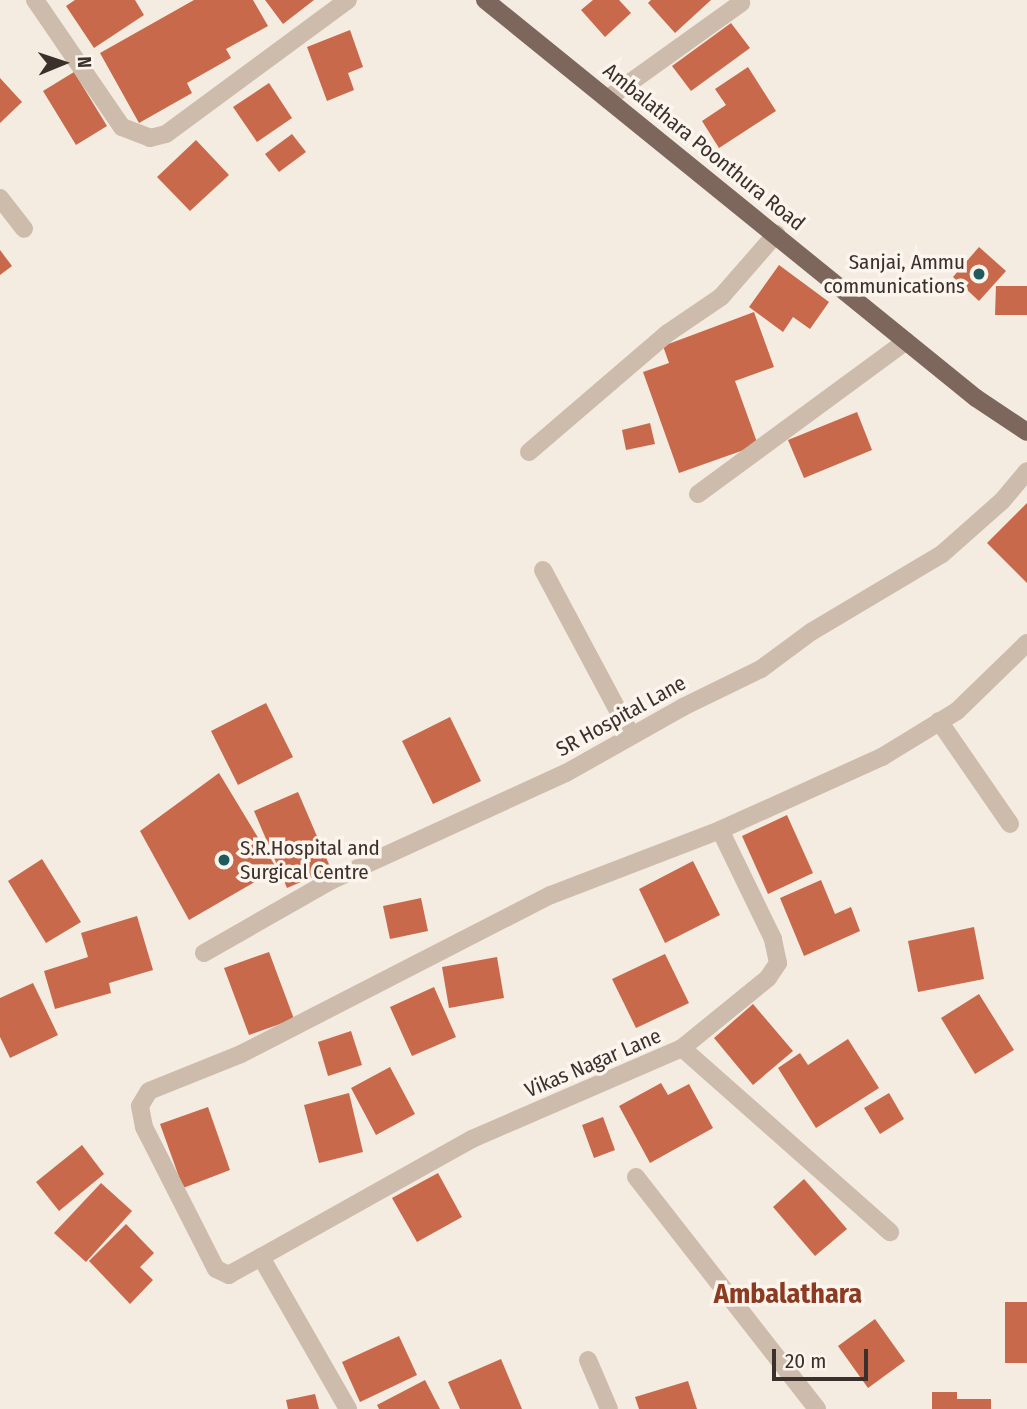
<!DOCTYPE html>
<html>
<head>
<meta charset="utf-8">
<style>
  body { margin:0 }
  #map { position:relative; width:1027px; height:1409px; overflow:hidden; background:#f4ebe1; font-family:"Fira Sans Condensed",sans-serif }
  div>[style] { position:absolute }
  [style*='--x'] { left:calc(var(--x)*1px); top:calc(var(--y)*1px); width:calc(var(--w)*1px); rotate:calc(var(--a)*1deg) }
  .building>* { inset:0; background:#c8694b }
  .minor>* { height:18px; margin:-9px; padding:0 9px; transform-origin:9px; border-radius:9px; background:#cdbbac }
  .major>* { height:18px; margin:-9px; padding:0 9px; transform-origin:9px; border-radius:9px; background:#7d675c }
  .dots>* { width:19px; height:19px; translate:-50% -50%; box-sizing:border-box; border:4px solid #fbf5ee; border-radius:50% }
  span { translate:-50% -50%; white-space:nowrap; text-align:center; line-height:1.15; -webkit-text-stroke:7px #fbf5ee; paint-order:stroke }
  .street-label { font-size:21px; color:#3b302b }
  .poi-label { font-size:21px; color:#3b302b }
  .right { translate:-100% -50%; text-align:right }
  .left { translate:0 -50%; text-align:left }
  .district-label { font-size:28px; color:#8c3b22; font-weight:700 }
  .north { position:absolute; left:28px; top:28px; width:70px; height:70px; -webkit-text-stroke:5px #fbf5ee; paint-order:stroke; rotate:88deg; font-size:19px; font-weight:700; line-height:28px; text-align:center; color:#3b302b }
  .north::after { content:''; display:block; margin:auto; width:24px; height:32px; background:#3b302b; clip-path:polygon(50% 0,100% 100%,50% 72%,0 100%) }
  .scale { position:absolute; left:772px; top:1349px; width:96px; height:32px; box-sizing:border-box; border:4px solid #3b302b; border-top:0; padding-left:9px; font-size:21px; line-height:24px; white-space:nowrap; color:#3b302b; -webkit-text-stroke:5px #fbf5ee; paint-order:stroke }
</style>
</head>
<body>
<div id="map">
  <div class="building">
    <i style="clip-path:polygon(75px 0,135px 0,144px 15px,94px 48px,66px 6px)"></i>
    <i style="clip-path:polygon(194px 0,253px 0,268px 26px,226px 49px,231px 58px,187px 83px,192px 93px,139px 123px,100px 53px)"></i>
    <i style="clip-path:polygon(265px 0,314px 0,283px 24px)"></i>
    <i style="clip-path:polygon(593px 0,619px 0,631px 13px,605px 37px,581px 10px)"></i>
    <i style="clip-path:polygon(651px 0,711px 0,675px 33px,648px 3px)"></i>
    <i style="clip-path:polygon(731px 23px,750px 48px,691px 91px,672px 66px)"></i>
    <i style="clip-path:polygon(350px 30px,363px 67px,348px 73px,354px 90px,327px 101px,307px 47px)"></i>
    <i style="clip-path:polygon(748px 67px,776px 111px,719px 148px,702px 121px,726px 105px,715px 89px)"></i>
    <i style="clip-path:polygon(74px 72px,107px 126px,76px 145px,43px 91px)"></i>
    <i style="clip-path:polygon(0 78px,22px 102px,0 123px)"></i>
    <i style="clip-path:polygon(269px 83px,292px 118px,257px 142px,233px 107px)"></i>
    <i style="clip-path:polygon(292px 134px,306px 152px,279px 172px,265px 154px)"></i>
    <i style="clip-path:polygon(196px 140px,229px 175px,190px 211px,157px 177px)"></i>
    <i style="clip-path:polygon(979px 247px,1006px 271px,979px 301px,953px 277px)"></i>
    <i style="clip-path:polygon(0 250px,12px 266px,0 275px)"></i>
    <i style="clip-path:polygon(779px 265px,829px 302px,810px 329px,793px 317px,783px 332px,749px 307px)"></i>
    <i style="clip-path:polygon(996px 286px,1027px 286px,1027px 315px,995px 315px)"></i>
    <i style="clip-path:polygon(754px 312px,774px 367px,735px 381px,758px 445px,679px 473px,643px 372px,669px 363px,663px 346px)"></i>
    <i style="clip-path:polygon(857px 412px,872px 450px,804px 478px,788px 440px)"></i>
    <i style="clip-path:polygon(650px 423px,655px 444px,626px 450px,622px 430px)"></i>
    <i style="clip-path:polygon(1027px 503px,1027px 583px,987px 543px)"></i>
    <i style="clip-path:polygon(266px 703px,293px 757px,238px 785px,211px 731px)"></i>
    <i style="clip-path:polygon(450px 717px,481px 781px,433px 804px,402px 741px)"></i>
    <i style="clip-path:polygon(219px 773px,277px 869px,189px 920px,140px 831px)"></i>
    <i style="clip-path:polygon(298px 792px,331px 869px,287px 888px,254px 811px)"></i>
    <i style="clip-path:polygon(787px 815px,813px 873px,768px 894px,742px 836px)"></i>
    <i style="clip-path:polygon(42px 859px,81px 922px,46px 943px,8px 881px)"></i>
    <i style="clip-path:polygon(693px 861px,720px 915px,665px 943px,639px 889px)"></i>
    <i style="clip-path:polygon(821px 880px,835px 914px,851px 907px,860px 931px,804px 956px,780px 898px)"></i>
    <i style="clip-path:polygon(421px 898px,428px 931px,390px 939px,383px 906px)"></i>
    <i style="clip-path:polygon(137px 916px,153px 970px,109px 983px,111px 993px,55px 1009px,44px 971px,88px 957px,81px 933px)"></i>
    <i style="clip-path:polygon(974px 927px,984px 979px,918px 992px,908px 941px)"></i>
    <i style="clip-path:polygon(269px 952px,294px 1019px,249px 1035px,224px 968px)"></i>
    <i style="clip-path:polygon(665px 954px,689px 1003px,636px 1028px,612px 979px)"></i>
    <i style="clip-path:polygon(497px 957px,504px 998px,449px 1008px,442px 967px)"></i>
    <i style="clip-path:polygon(33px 983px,58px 1035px,10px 1058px,0 1037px,0 998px)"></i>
    <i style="clip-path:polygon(434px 987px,456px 1037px,412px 1056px,390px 1007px)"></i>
    <i style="clip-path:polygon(979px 994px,1014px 1050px,975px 1074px,941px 1018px)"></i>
    <i style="clip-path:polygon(753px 1004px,793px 1051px,753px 1085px,714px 1038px)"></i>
    <i style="clip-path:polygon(351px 1031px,362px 1065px,328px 1076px,318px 1042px)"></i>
    <i style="clip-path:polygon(848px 1039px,879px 1088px,816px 1128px,778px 1068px,800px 1053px,808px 1065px)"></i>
    <i style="clip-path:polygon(390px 1067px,415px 1114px,376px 1135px,351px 1088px)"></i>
    <i style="clip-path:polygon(661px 1083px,668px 1095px,689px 1084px,713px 1128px,650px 1163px,619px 1106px)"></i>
    <i style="clip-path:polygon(349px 1093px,363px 1152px,319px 1163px,304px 1105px)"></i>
    <i style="clip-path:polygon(889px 1093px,904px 1119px,880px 1134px,864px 1108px)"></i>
    <i style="clip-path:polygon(208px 1107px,230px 1170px,183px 1188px,160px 1124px)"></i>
    <i style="clip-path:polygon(603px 1117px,615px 1150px,594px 1158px,582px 1125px)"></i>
    <i style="clip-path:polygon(82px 1145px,104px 1174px,59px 1211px,36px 1182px)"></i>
    <i style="clip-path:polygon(438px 1173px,462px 1217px,417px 1242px,392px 1198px)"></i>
    <i style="clip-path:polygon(804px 1179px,847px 1229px,815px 1256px,773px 1207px)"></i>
    <i style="clip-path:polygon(101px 1183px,132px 1211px,86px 1262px,54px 1233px)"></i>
    <i style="clip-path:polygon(126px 1224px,154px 1253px,140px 1267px,153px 1280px,130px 1304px,89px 1261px)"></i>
    <i style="clip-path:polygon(1005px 1302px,1027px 1302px,1027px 1363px,1005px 1363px)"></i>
    <i style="clip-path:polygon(875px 1319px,905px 1361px,868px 1388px,838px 1346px)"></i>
    <i style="clip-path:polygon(399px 1336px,417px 1375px,360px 1402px,342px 1362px)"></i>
    <i style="clip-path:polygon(501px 1359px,522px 1409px,460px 1409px,448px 1382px)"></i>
    <i style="clip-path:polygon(425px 1380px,440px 1409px,379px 1409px,377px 1405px)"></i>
    <i style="clip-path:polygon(688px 1381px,697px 1409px,639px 1409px,635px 1397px)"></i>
    <i style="clip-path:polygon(932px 1392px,957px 1392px,957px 1399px,991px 1399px,991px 1409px,932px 1409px)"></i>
    <i style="clip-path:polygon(315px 1394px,319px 1409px,288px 1409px,286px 1400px)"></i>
  </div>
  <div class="minor">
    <i style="--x:35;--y:0;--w:154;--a:55.6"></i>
    <i style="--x:122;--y:127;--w:30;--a:21"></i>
    <i style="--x:150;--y:138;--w:16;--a:-14"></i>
    <i style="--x:166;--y:134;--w:226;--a:-36.4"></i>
    <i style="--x:607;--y:99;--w:165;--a:-35.6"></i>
    <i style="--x:0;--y:198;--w:39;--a:52"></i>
    <i style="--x:529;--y:452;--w:183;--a:-40.6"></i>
    <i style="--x:668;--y:333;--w:64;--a:-34.2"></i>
    <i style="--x:721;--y:297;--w:84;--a:-48.9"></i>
    <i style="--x:698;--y:494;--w:258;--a:-36.3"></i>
    <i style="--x:543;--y:570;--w:187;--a:61.9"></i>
    <i style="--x:939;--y:721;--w:125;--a:55.4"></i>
    <i style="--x:204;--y:953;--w:147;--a:-29.7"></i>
    <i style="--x:332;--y:880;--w:257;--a:-24.6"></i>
    <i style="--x:566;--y:773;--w:134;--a:-29.4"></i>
    <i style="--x:683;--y:707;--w:87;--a:-26"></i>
    <i style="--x:761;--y:669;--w:62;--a:-36.5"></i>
    <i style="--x:811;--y:632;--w:152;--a:-30.8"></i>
    <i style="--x:942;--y:554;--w:80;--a:-41.5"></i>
    <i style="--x:1002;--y:501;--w:39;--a:-50"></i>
    <i style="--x:682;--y:1048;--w:278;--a:41.5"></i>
    <i style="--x:636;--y:1177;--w:294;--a:52"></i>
    <i style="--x:261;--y:1257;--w:37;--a:151"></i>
    <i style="--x:229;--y:1275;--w:14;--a:-155"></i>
    <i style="--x:216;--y:1269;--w:159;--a:-116.9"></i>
    <i style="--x:144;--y:1127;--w:21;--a:-101"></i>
    <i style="--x:140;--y:1106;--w:17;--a:-59"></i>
    <i style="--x:149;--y:1091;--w:99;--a:-21.9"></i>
    <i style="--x:241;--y:1054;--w:348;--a:-27.2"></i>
    <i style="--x:551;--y:895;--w:181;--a:-21"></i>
    <i style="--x:588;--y:1360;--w:53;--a:66.8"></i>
    <i style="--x:348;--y:1409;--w:175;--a:-119.8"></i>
    <i style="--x:261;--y:1257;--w:242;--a:-29.2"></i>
    <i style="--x:472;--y:1139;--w:229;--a:-23.4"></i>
    <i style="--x:682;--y:1048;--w:111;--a:-39.1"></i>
    <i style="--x:768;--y:978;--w:18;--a:-56"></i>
    <i style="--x:778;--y:963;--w:25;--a:-102"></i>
    <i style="--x:773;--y:939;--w:121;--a:-115.9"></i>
    <i style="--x:720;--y:830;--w:178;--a:-24.3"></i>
    <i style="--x:882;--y:757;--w:88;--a:-31.5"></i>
    <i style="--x:957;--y:711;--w:98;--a:-44.2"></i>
  </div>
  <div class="major">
    <i style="--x:485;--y:0;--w:632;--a:39.03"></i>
    <i style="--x:976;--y:398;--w:61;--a:33.7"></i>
  </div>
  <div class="dots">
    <i style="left:979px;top:274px;background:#1f5a5e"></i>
    <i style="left:224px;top:860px;background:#1f5a5e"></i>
  </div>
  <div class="street-label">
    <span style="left:704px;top:147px;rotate:39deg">Ambalathara Poonthura Road</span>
    <span style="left:621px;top:716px;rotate:-29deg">SR Hospital Lane</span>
    <span style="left:593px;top:1063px;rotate:-23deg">Vikas Nagar Lane</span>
  </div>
  <div class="poi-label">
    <span class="right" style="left:965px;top:274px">Sanjai, Ammu<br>communications</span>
    <span class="left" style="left:240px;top:860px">S.R.Hospital and<br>Surgical Centre</span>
  </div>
  <div class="district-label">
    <span style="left:788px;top:1294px">Ambalathara</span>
  </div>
  <div class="north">N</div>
  <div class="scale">20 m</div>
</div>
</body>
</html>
